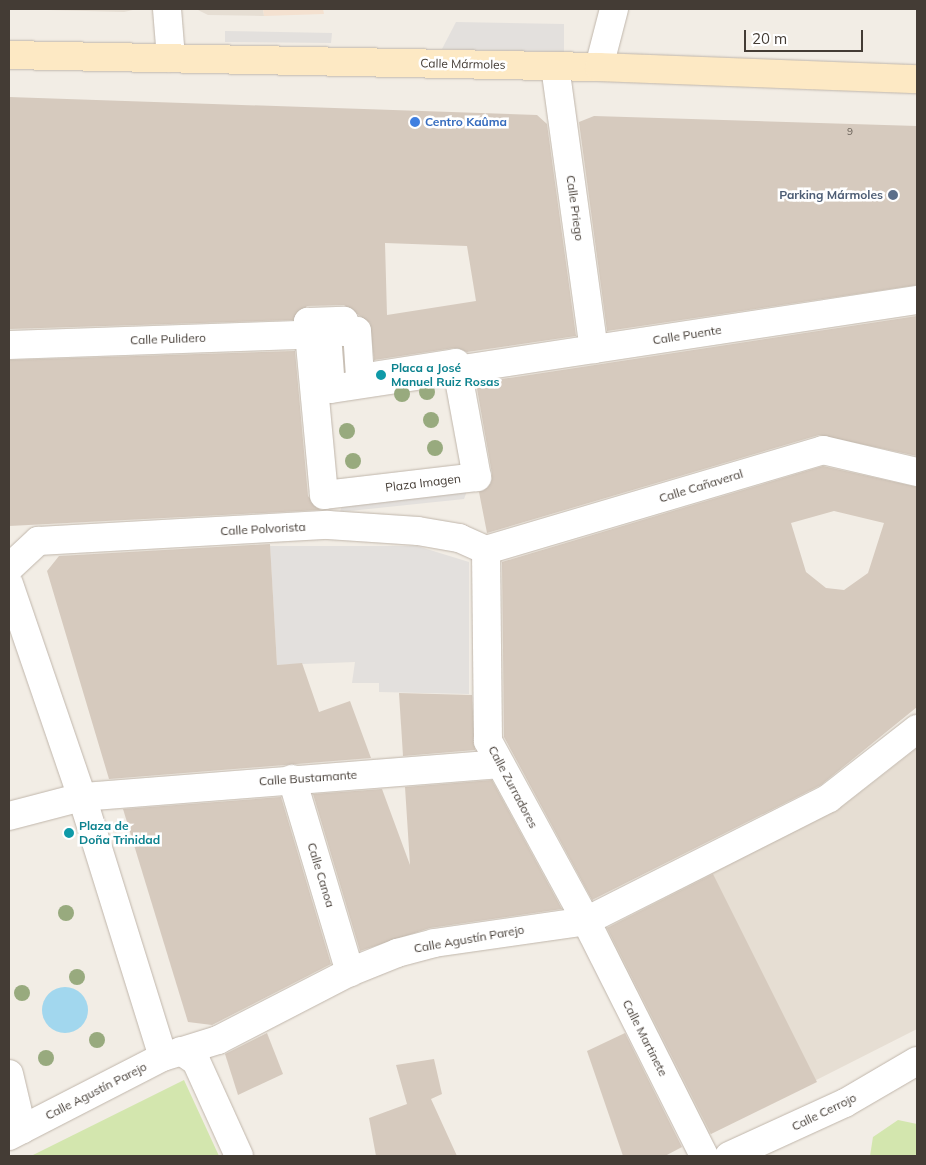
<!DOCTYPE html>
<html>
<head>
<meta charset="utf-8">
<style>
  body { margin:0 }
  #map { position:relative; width:926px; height:1165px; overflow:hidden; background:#f2ede5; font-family:Mulish,sans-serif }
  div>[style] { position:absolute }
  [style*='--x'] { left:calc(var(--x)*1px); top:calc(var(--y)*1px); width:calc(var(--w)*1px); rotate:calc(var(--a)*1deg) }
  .residential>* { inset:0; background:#e6ded3 }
  .commercial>* { inset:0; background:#f4e1d0 }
  .green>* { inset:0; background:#d3e6ae }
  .parking>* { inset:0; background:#e3e0dd }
  .water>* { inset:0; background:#a2d7ee }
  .round { border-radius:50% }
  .building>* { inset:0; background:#d6cabe }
  .roads { filter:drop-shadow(0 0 1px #c0b6ab) drop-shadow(0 0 1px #c0b6ab) }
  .street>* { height:28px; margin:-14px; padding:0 14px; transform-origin:14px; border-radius:14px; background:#fff }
  .secondary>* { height:28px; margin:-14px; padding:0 14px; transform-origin:14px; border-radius:14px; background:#fde9c4 }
  .trees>* { width:16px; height:16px; margin:-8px; border-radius:50%; background:#98aa7e }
  .dots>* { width:14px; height:14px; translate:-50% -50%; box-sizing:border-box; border:2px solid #fff; border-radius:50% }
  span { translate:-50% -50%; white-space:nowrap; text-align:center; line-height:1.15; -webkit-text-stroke:5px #fff; paint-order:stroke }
  .number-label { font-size:10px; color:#686057 }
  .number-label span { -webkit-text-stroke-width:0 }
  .street-label { font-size:12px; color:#443c35 }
  .shop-label { font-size:12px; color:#366cbe; font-weight:700 }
  .left { translate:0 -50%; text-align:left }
  .service-label { font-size:12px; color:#4e5e75; font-weight:700 }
  .right { translate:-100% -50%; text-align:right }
  .culture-label { font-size:12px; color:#0d838f; font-weight:700 }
  .frame { position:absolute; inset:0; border:10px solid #443c35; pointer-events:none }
  .scale { position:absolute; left:744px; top:30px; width:119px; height:22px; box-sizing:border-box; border:2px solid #443c35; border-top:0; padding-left:6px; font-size:15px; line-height:18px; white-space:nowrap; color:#443c35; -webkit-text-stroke:4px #fff; paint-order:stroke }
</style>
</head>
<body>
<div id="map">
  <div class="residential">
    <i style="clip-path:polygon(9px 9px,137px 9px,124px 12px)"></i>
    <i style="clip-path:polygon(196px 9px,263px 9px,264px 16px,208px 15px)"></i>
    <i style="clip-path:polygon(917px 748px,917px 1029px,706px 1136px,645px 1020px,606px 928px,844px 805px)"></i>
  </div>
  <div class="commercial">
    <i style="clip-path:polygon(263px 9px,323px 9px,324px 14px,264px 16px)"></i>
  </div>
  <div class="green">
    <i style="clip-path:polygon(184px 1080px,219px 1156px,31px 1156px)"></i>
    <i style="clip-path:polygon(898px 1120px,917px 1124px,917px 1156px,870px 1156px,873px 1137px)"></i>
  </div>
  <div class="parking">
    <i style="clip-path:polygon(456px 22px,564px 24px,564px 52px,442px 49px)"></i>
    <i style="clip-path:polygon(225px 31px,332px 33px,331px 43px,225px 42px)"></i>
    <i style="clip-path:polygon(472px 478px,464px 499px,340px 512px,346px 492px)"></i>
    <i style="clip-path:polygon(270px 546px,417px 546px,469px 562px,469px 694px,379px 692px,379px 683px,352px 683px,355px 662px,277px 665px)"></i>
  </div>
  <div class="water">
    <i class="round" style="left:42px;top:987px;width:46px;height:46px"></i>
  </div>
  <div class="building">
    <i style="clip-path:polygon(evenodd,9px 97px,537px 115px,547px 124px,576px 336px,467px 352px,454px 348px,374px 360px,370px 323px,344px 305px,307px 306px,293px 320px,9px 329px,9px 97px,385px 243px,467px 246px,476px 301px,387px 315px,385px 243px)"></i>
    <i style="clip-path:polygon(594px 116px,917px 126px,917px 285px,607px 331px,579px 122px)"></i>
    <i style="clip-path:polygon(917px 316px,917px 456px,819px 435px,487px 533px,479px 492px,491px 483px,492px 474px,476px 383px)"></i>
    <i style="clip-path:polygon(295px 351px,308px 496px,320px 510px,9px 526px,9px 360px)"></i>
    <i style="clip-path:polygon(evenodd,823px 466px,917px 487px,917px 707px,821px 785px,592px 900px,504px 737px,502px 562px,823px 466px,834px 511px,884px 523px,868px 573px,844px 590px,826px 588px,806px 572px,791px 523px,834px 511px)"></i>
    <i style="clip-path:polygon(270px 544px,277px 665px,302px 663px,319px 712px,350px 701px,371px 758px,109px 779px,47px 571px,59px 556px)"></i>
    <i style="clip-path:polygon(399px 693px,472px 695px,475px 750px,403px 756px)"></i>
    <i style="clip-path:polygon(492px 780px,562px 909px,430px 928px,360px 951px,313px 794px,382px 789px,410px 865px,405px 787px)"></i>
    <i style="clip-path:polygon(281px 797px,331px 964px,212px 1025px,188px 1022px,123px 809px)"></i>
    <i style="clip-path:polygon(713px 874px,817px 1082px,711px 1134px,607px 928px)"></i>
    <i style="clip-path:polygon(267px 1033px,283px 1074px,238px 1095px,225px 1054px)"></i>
    <i style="clip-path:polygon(625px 1033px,682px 1147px,665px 1156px,623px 1156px,587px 1051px)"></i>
    <i style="clip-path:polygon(434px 1059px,442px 1094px,431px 1099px,457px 1156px,376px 1156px,369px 1118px,407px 1104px,396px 1065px)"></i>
  </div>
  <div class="roads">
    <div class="street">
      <i style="--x:167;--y:9;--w:49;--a:85.3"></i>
      <i style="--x:555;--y:66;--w:286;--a:82.2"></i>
      <i style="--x:599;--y:67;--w:60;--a:-75.5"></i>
      <i style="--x:344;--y:321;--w:11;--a:85"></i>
      <i style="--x:345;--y:332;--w:12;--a:-5"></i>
      <i style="--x:357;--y:331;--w:47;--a:86.3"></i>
      <i style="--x:360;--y:378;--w:97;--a:-8.9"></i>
      <i style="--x:456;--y:363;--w:116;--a:79.6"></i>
      <i style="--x:477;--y:477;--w:154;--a:173.3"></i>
      <i style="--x:324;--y:495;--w:174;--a:-95.3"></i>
      <i style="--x:308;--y:322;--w:36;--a:-2"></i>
      <i style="--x:9;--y:345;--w:318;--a:-2"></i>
      <i style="--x:327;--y:334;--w:55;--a:85.8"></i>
      <i style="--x:331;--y:389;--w:593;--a:-8.64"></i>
      <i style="--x:486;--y:550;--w:191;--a:89.4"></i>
      <i style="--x:488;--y:741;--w:205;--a:61.4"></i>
      <i style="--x:586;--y:921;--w:263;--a:63.3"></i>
      <i style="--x:486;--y:550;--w:352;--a:-16.5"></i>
      <i style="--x:823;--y:450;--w:97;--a:13.2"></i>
      <i style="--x:9;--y:568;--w:40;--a:-43"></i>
      <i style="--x:38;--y:541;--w:290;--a:-3.2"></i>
      <i style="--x:328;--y:525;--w:90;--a:3.8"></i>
      <i style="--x:418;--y:531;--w:42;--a:9.7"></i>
      <i style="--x:459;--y:538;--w:30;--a:24"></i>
      <i style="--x:9;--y:584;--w:225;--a:71.1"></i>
      <i style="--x:82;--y:797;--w:272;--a:72.7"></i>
      <i style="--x:292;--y:779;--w:202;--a:73.3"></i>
      <i style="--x:9;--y:816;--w:75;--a:-14.6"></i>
      <i style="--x:82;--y:797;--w:419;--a:-4.5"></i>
      <i style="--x:181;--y:1051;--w:18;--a:34"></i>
      <i style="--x:196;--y:1061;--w:104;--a:65.6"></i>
      <i style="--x:9;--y:1074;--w:57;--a:76.7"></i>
      <i style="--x:9;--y:1136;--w:173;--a:-27.2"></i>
      <i style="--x:163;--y:1057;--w:58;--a:-17.2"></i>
      <i style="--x:218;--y:1040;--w:148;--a:-27.3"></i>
      <i style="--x:350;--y:972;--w:51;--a:-22"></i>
      <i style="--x:397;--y:953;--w:38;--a:-15"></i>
      <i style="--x:434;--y:943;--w:154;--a:-8.2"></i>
      <i style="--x:586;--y:921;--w:272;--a:-26.8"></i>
      <i style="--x:829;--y:798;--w:112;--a:-38.1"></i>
      <i style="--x:729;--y:1156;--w:128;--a:-24.6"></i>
      <i style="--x:845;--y:1103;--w:83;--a:-30.3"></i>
    </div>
    <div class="secondary">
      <i style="--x:9;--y:55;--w:590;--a:1.17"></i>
      <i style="--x:599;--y:67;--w:318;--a:2.2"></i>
    </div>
  </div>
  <div class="trees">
    <i style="left:427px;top:392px"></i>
    <i style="left:402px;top:394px"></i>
    <i style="left:431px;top:420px"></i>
    <i style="left:347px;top:431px"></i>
    <i style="left:435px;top:448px"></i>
    <i style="left:353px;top:461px"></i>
    <i style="left:66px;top:913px"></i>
    <i style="left:77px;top:977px"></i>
    <i style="left:22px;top:993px"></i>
    <i style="left:97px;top:1040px"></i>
    <i style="left:46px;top:1058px"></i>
  </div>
  <div class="dots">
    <i style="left:415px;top:122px;background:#3f7fe0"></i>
    <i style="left:893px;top:195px;background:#5c6f8a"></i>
    <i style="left:381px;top:375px;background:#0f9aa8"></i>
    <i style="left:69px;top:833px;background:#0f9aa8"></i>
  </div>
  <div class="number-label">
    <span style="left:850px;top:132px">9</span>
  </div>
  <div class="street-label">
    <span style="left:463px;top:64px;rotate:1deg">Calle Mármoles</span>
    <span style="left:575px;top:208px;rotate:82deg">Calle Priego</span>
    <span style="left:687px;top:335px;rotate:-9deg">Calle Puente</span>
    <span style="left:168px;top:339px;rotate:-2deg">Calle Pulidero</span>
    <span style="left:423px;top:483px;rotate:-7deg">Plaza Imagen</span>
    <span style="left:701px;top:486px;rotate:-17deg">Calle Cañaveral</span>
    <span style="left:263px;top:529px;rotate:-3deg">Calle Polvorista</span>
    <span style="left:308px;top:778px;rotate:-4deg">Calle Bustamante</span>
    <span style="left:513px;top:787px;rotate:62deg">Calle Zurradores</span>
    <span style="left:321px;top:875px;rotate:73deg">Calle Canoa</span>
    <span style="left:469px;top:939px;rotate:-10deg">Calle Agustín Parejo</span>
    <span style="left:645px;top:1038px;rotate:63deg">Calle Martinete</span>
    <span style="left:96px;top:1091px;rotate:-27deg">Calle Agustín Parejo</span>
    <span style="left:824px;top:1112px;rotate:-26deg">Calle Cerrojo</span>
  </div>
  <div class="shop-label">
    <span class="left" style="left:425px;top:122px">Centro Kaûma</span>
  </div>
  <div class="service-label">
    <span class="right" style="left:883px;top:195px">Parking Mármoles</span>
  </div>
  <div class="culture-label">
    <span class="left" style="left:391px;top:375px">Placa a José<br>Manuel Ruiz Rosas</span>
    <span class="left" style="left:79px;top:833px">Plaza de<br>Doña Trinidad</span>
  </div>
  <div class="frame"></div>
  <div class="scale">20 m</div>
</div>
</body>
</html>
